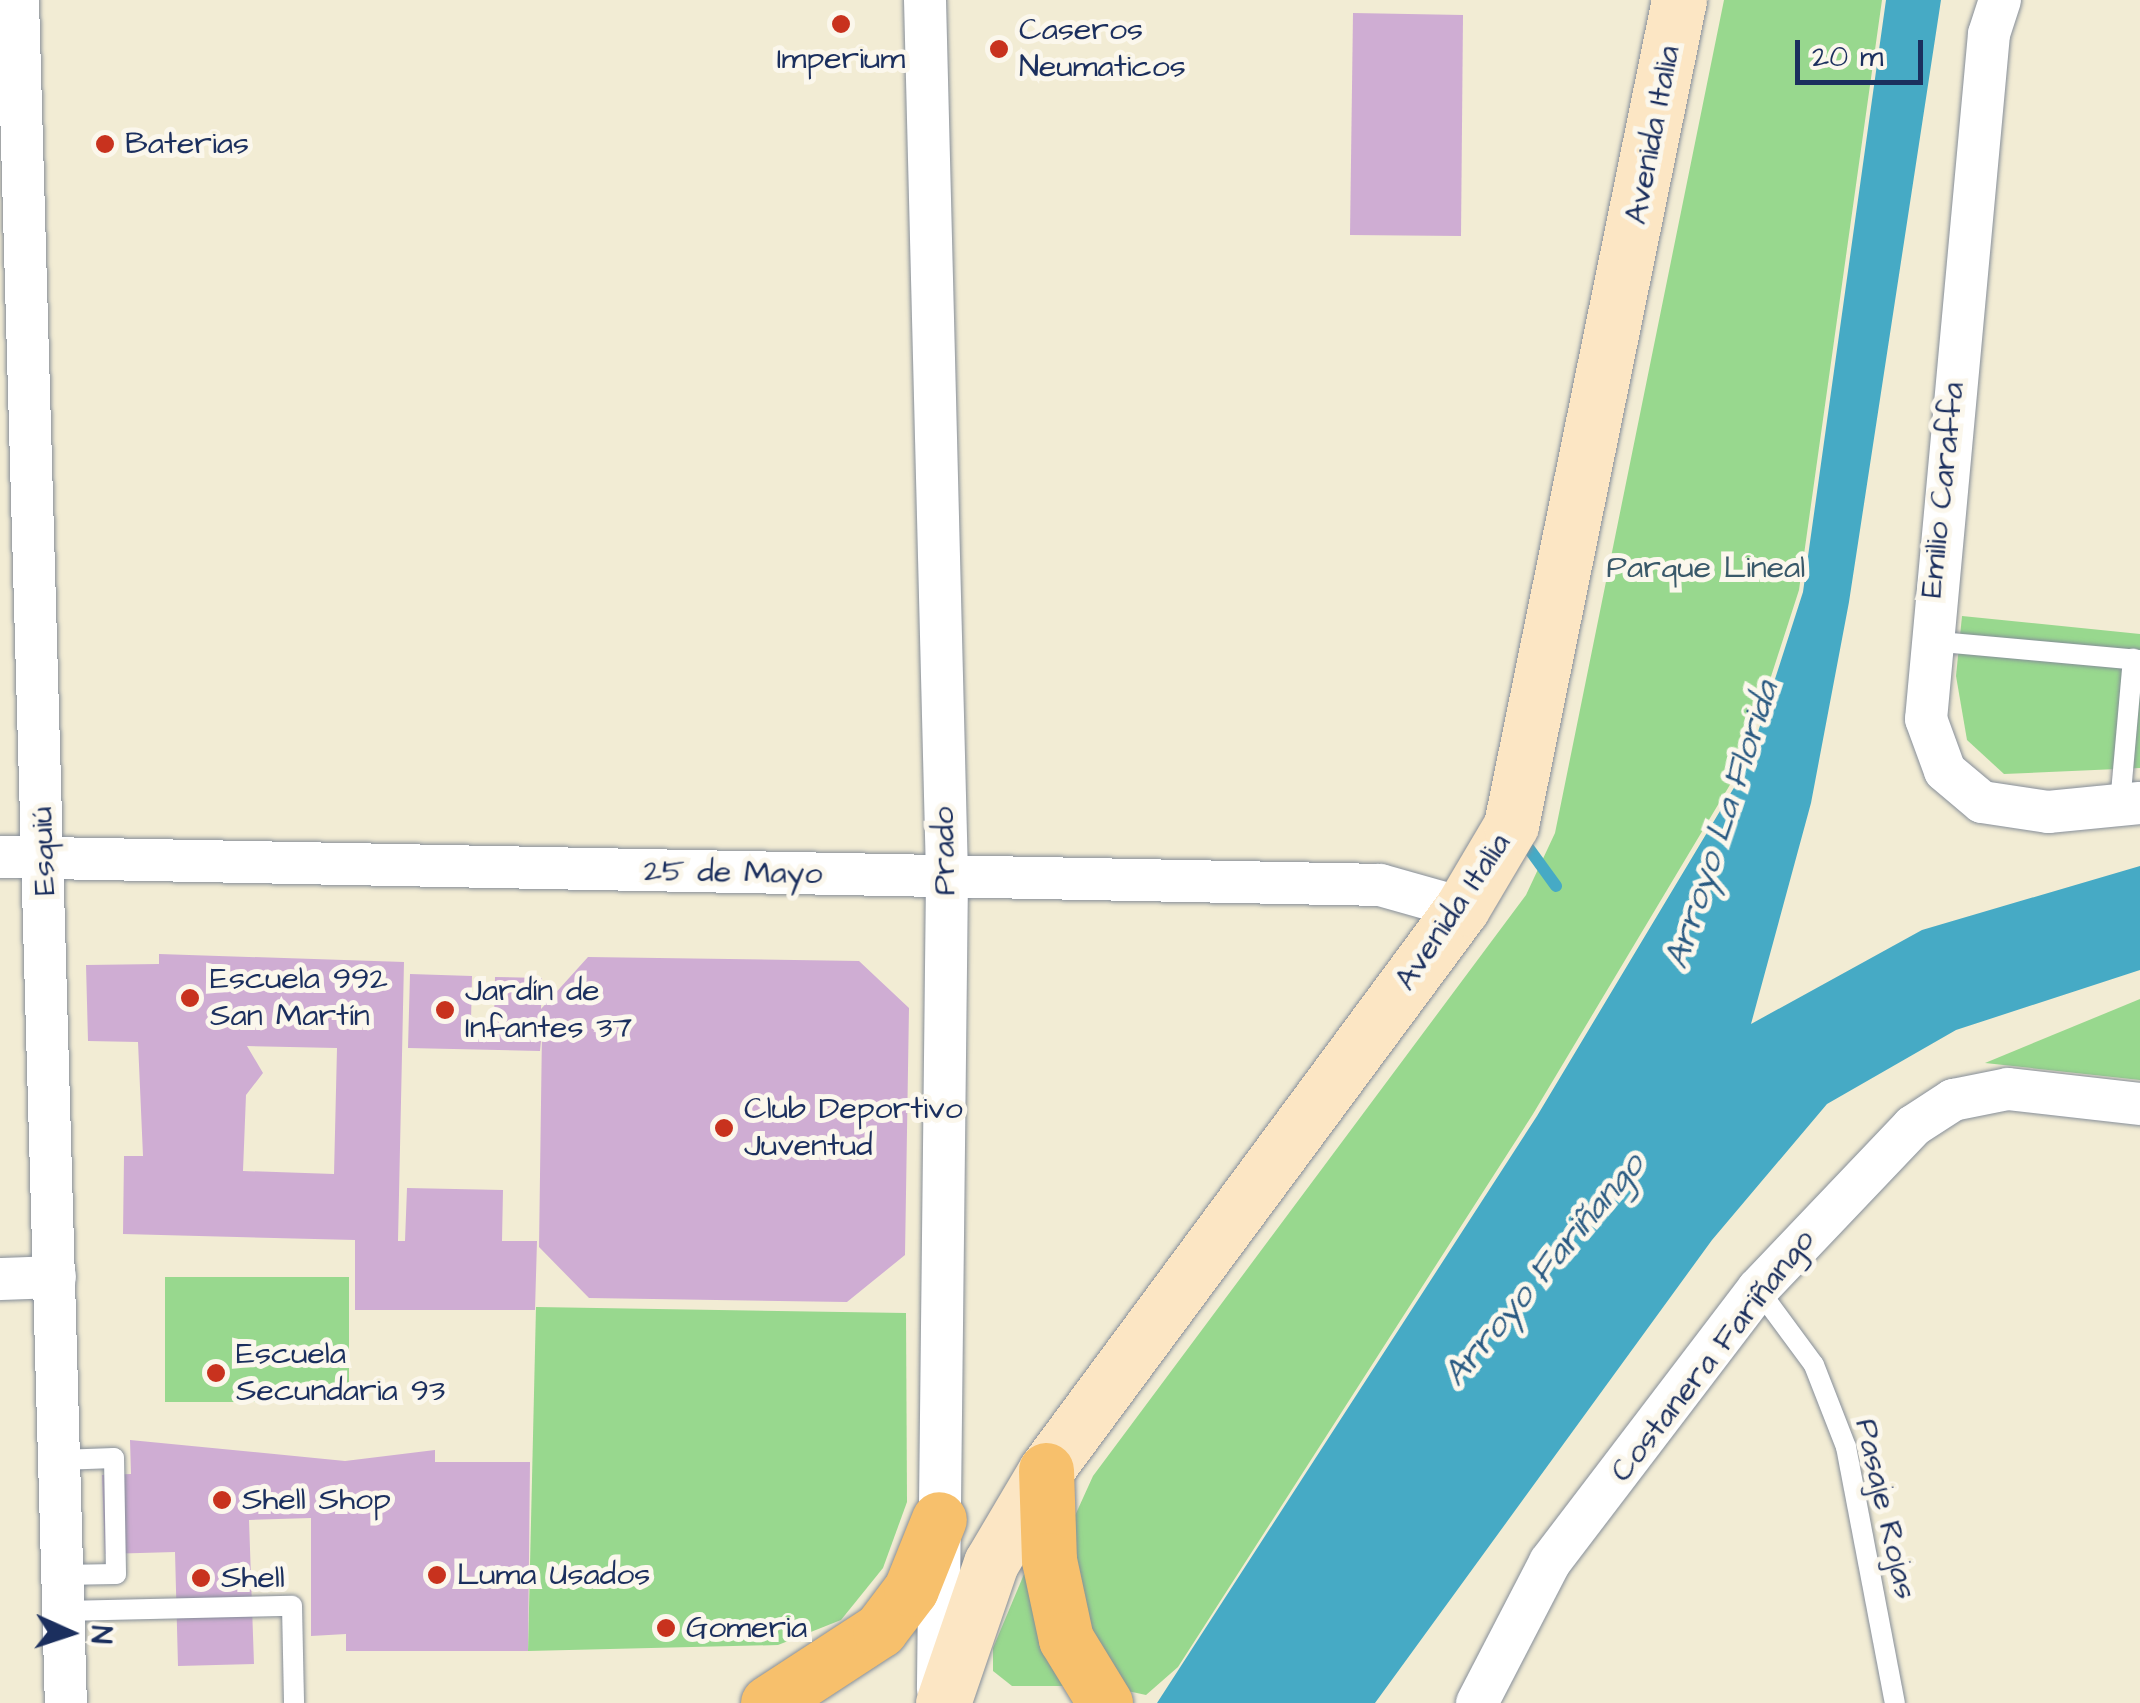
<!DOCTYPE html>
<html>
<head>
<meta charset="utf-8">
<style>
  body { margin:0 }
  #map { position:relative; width:2140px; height:1703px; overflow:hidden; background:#f2ecd4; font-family:"Architects Daughter",sans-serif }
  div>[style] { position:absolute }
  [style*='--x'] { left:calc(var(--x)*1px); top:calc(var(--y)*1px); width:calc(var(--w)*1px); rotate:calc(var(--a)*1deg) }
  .green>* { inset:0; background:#98d88e }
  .water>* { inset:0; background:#46aac5 }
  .stream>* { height:12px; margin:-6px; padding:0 6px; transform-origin:6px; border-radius:6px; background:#46aac5 }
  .building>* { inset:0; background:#cfadd3 }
  .roads { filter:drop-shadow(0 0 2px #868e99) drop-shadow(0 0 2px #868e99) }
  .service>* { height:20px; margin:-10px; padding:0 10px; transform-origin:10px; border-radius:10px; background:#fff }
  .minor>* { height:42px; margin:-21px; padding:0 21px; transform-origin:21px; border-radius:21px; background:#fff }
  .secondary>* { height:55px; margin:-27.5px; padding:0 27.5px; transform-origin:27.5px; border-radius:27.5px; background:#fce6c4 }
  .primary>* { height:55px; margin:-27.5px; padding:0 27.5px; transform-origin:27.5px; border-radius:27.5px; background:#f7c06c }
  .dots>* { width:28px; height:28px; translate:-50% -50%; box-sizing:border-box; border:5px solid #fbf7ec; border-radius:50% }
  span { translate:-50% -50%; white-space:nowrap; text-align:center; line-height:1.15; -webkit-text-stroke:10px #fbf7ec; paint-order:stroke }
  .poi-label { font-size:32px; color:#1b2f5e }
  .left { translate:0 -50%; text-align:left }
  .street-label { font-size:32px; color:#1b2f5e }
  .park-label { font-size:32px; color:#3a596a }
  .water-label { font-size:35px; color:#2a5a82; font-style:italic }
  .north { position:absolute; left:20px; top:1583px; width:100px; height:100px; -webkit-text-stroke:8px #fbf7ec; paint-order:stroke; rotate:93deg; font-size:28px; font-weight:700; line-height:40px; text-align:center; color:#1b2f5e }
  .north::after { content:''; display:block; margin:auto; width:35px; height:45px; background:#1b2f5e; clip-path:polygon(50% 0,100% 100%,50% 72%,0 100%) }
  .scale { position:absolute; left:1795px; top:40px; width:128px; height:45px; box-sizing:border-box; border:5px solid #1b2f5e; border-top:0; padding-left:12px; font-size:30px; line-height:35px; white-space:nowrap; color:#1b2f5e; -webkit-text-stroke:8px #fbf7ec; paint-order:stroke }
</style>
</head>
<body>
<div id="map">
  <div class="green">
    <i style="clip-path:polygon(1724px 0,1882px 0,1799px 590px,1743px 763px,1533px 1114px,1178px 1667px,1146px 1695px,1123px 1690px,1082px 1633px,1073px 1520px,1093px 1476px,1526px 895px,1555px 833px)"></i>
    <i style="clip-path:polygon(1962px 616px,2140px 634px,2140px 768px,2004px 774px,1967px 740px,1956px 676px)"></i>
    <i style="clip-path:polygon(2140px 999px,2140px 1080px,1985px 1063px)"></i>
    <i style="clip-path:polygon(165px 1277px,349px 1277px,349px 1402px,165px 1402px)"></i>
    <i style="clip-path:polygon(536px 1307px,906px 1313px,907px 1502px,883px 1568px,841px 1620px,778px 1645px,528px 1651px)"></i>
    <i style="clip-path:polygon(1030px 1560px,1072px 1686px,1012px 1686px,993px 1671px,993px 1648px)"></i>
  </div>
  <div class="water">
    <i style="clip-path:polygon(1886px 0,1941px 0,1849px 602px,1811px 803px,1751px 1024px,1922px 930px,2140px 866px,2140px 970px,1956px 1030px,1827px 1104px,1712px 1240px,1375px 1703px,1157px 1703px,1537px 1116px,1747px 766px,1803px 592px)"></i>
  </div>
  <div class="stream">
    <i style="--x:1519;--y:835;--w:63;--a:54"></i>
  </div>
  <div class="building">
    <i style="clip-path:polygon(1353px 13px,1463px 15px,1461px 236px,1350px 235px)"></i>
    <i style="clip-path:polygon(evenodd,159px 954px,404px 962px,398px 1241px,405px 1241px,407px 1188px,503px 1190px,502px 1241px,537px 1241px,535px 1310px,355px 1310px,355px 1240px,123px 1234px,124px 1156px,143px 1156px,138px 1042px,88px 1041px,86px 965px,159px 964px,159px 954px,247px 1046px,337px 1048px,334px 1174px,243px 1171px,246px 1095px,263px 1073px,247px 1046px)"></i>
    <i style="clip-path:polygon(588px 957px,859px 961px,909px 1008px,905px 1255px,847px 1302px,589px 1298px,539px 1247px,542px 1031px,540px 1051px,408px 1048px,410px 974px,472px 976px,471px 1021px,494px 1021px,495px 977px,542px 978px,541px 1009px)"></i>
    <i style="clip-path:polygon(130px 1440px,345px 1461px,435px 1450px,435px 1462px,530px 1462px,528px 1651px,346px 1651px,346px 1634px,311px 1636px,311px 1518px,249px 1520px,254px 1664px,178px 1666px,175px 1552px,105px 1554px,102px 1475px,131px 1474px)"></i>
  </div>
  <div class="roads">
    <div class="service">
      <i style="--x:1930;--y:641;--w:211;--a:5.2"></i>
      <i style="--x:2120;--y:804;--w:146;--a:-84.9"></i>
      <i style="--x:1758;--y:1289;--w:94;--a:53.6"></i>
      <i style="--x:1814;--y:1365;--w:88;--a:68.7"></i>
      <i style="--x:1846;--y:1447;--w:261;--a:79.2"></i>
      <i style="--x:60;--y:1460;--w:54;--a:-2.1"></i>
      <i style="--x:114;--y:1458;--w:116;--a:89"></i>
      <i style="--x:116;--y:1574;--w:54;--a:178.9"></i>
      <i style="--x:63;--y:1611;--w:229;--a:-1.3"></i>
      <i style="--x:292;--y:1606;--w:97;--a:88.8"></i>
    </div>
    <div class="minor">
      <i style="--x:18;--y:0;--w:1704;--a:88.39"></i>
      <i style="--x:925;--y:0;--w:878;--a:88.56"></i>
      <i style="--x:947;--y:878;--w:811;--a:90.64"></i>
      <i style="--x:2000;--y:0;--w:36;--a:108"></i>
      <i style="--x:1989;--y:34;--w:688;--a:95.25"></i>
      <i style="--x:1926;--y:719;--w:55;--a:69.9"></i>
      <i style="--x:1945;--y:771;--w:48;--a:40"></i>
      <i style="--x:1982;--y:802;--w:67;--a:8.6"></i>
      <i style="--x:2048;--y:812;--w:92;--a:-5.6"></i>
      <i style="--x:0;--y:857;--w:1380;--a:1.16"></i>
      <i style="--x:1380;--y:885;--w:85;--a:15.7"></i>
      <i style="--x:0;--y:1279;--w:55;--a:-2.1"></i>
      <i style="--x:1477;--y:1703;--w:159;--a:-62.6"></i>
      <i style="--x:1550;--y:1562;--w:343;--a:-52.7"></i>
      <i style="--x:1758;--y:1289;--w:225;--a:-46.4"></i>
      <i style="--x:1913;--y:1126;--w:48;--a:-33"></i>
      <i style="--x:1953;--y:1100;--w:56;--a:-11.3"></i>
      <i style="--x:2008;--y:1089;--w:133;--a:6.5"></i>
    </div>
    <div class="secondary">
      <i style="--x:943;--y:1703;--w:148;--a:-71.1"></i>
      <i style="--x:991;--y:1563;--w:108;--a:-59.4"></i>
      <i style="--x:1046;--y:1470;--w:699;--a:-53.49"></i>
      <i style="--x:1462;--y:908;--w:96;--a:-59.4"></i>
      <i style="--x:1511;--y:825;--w:842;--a:-78.49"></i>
    </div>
    <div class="primary">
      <i style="--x:1046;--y:1470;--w:90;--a:88.1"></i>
      <i style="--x:1049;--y:1560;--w:81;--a:77.9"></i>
      <i style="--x:1066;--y:1639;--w:75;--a:58.6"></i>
      <i style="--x:768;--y:1703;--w:134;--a:-33.1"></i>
      <i style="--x:880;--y:1630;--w:51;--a:-52.9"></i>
      <i style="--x:911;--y:1589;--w:75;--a:-68.2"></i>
    </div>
  </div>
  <div class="dots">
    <i style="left:841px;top:24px;background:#c8321e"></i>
    <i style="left:999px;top:49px;background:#c8321e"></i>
    <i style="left:105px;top:144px;background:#c8321e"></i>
    <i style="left:190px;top:998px;background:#c8321e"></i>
    <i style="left:445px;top:1010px;background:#c8321e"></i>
    <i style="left:724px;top:1128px;background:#c8321e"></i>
    <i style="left:216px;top:1373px;background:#c8321e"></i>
    <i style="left:222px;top:1500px;background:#c8321e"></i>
    <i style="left:437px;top:1575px;background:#c8321e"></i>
    <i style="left:201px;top:1578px;background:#c8321e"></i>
    <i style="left:666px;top:1628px;background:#c8321e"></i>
  </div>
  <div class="poi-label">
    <span class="left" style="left:1019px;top:49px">Caseros<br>Neumaticos</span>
    <span style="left:841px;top:59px">Imperium</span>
    <span class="left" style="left:125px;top:144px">Baterias</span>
    <span class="left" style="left:210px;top:998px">Escuela 992<br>San Martín</span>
    <span class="left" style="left:465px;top:1010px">Jardín de<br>Infantes 37</span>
    <span class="left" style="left:744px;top:1128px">Club Deportivo<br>Juventud</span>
    <span class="left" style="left:236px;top:1373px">Escuela<br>Secundaria 93</span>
    <span class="left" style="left:242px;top:1500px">Shell Shop</span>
    <span class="left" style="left:457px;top:1575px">Luma Usados</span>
    <span class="left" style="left:221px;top:1578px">Shell</span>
    <span class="left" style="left:686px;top:1628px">Gomeria</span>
  </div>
  <div class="street-label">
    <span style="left:1653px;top:135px;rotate:-79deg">Avenida Italia</span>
    <span style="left:1943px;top:490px;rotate:-84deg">Emilio Caraffa</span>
    <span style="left:44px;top:851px;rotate:-92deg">Esquiú</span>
    <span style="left:945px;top:851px;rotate:-91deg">Prado</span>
    <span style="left:733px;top:873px;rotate:1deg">25 de Mayo</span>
    <span style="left:1453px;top:912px;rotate:-56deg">Avenida Italia</span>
    <span style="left:1713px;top:1356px;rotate:-52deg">Costanera Fariñango</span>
    <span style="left:1885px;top:1509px;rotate:77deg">Pasaje Rojas</span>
  </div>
  <div class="park-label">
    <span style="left:1706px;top:568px">Parque Lineal</span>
  </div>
  <div class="water-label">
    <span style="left:1722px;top:825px;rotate:-72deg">Arroyo La Florida</span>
    <span style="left:1544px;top:1270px;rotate:-50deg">Arroyo Fariñango</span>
  </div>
  <div class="north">N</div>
  <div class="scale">20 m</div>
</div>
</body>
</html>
